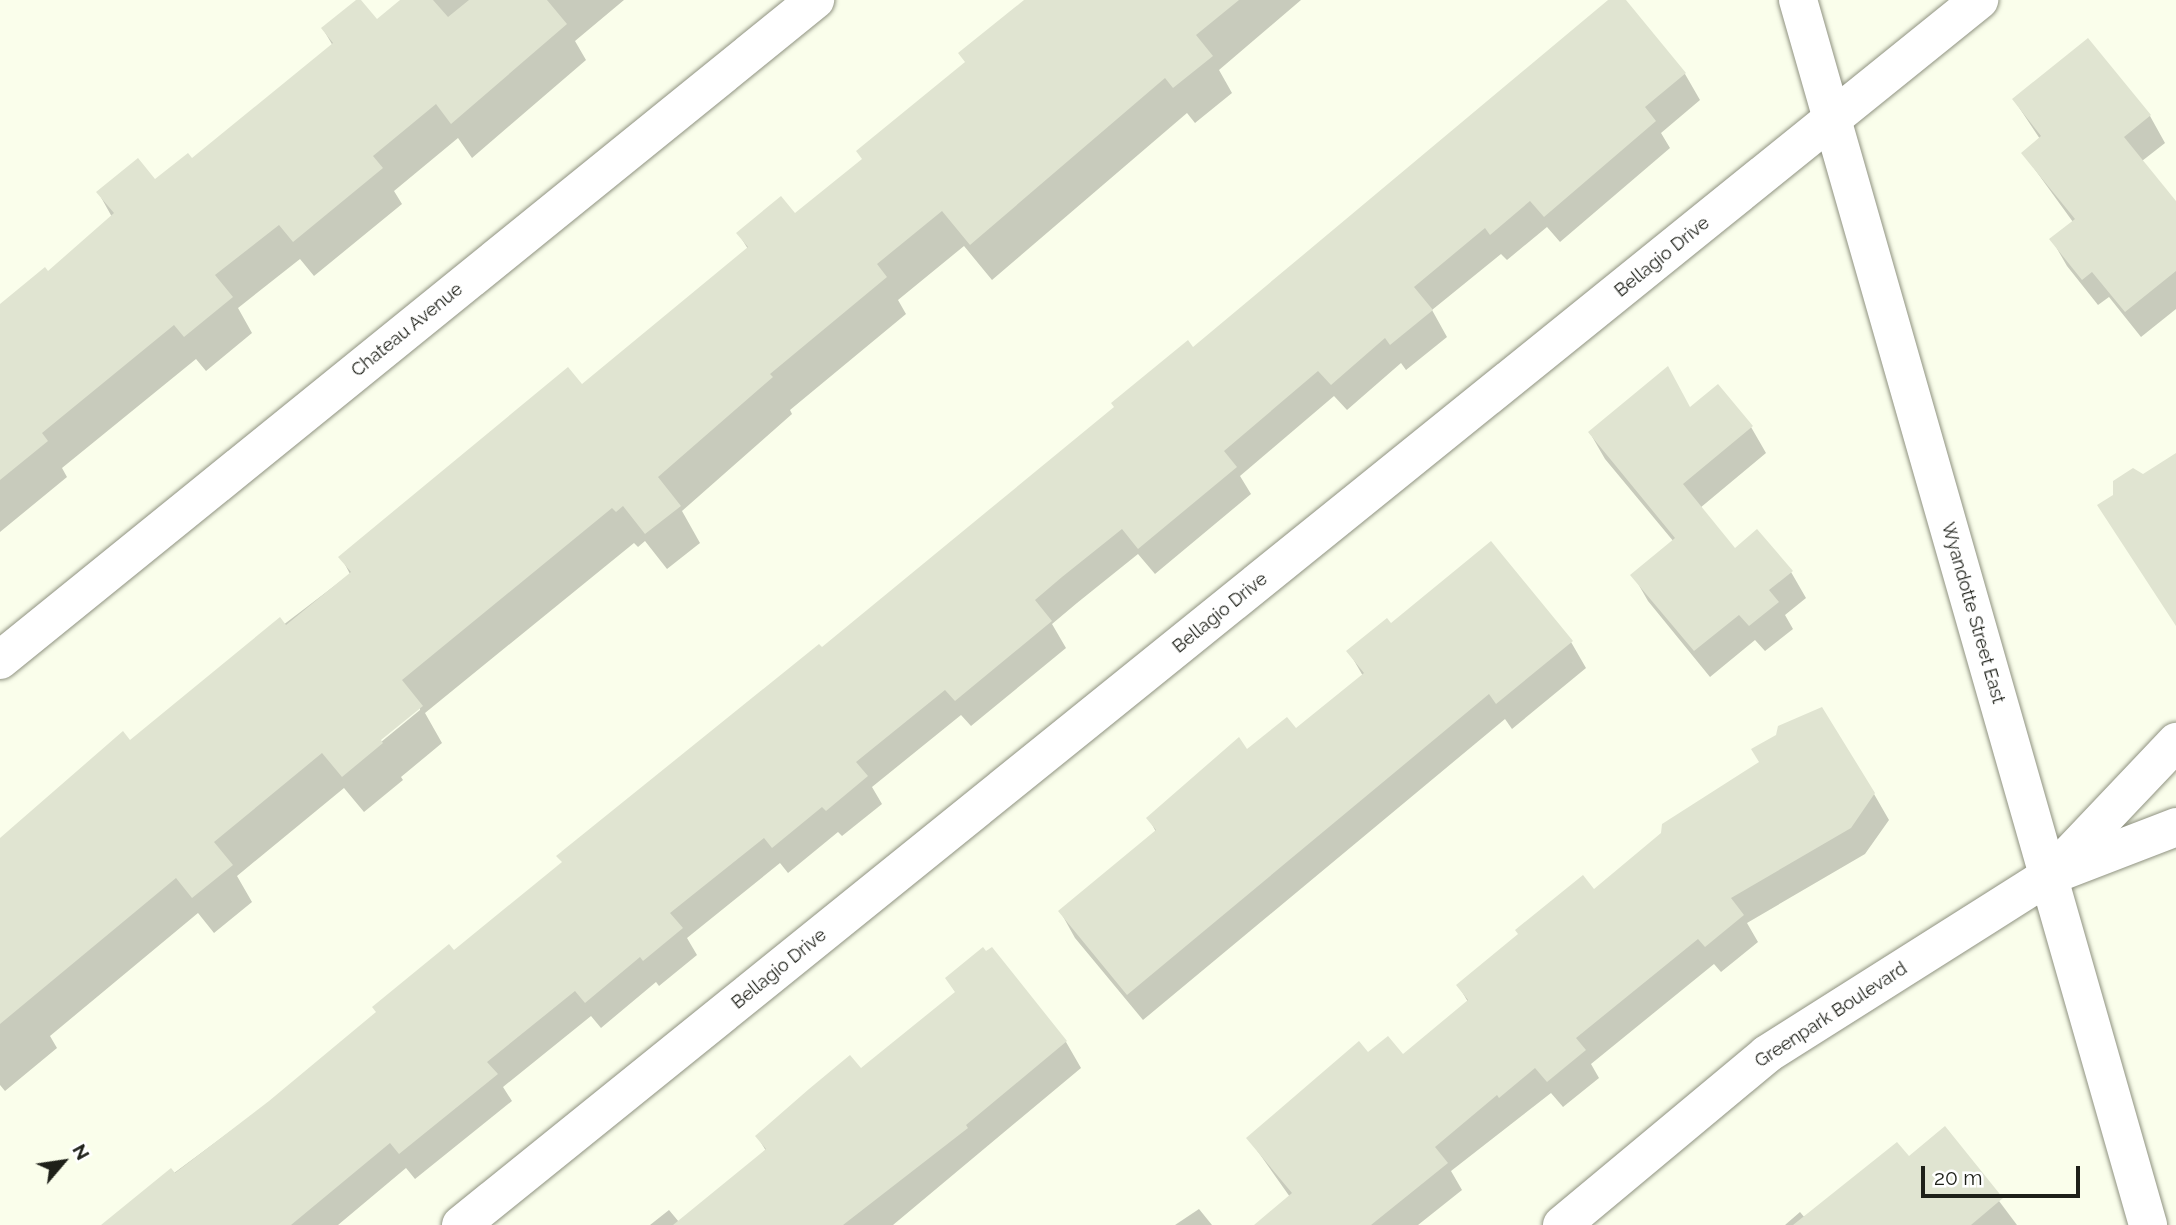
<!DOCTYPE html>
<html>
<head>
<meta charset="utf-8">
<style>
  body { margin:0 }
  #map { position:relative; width:2176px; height:1225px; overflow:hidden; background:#fafeeb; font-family:Raleway,sans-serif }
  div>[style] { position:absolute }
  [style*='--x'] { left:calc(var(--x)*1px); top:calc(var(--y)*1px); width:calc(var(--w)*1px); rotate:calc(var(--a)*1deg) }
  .shadow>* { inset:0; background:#0003 }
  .building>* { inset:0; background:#e0e4d1 }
  .roads { filter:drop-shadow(0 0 2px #8f9281) drop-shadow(0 0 2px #8f9281) }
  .street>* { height:38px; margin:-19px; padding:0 19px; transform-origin:19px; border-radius:19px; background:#fff }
  .secondary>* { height:38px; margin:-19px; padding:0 19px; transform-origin:19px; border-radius:19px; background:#fff }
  span { translate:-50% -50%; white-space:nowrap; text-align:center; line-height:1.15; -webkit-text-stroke:5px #fff; paint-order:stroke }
  .street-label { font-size:18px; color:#1e2019 }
  .north { position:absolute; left:28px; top:1127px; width:70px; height:70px; -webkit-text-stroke:5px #fff; paint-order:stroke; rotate:61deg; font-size:19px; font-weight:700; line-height:28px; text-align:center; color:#1e2019 }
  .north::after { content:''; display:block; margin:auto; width:24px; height:32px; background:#1e2019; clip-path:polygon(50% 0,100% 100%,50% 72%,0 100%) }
  .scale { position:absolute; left:1921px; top:1166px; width:159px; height:32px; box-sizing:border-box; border:4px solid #1e2019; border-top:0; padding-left:9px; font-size:21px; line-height:24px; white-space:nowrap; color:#1e2019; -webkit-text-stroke:5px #fff; paint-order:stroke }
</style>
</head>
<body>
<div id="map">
  <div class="shadow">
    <i style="clip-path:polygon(359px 0,377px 21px,402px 0,624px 0,575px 41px,586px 60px,472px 158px,458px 138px,394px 191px,402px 204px,314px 276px,300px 259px,238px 308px,252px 333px,206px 371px,196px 359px,62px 468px,67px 477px,0 532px,0 350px,48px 274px,112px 217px,98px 192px,155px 182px,192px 161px,333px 46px,323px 29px)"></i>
    <i style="clip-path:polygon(evenodd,1033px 0,1301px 0,1219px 70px,1232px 93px,1195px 123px,1187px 113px,992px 280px,964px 246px,898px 300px,906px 314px,790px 410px,792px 414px,682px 511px,700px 543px,667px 569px,645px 541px,638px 547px,634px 543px,425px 713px,442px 743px,401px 777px,403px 780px,364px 812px,344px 788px,237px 876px,252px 902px,214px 933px,198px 913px,50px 1036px,57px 1048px,5px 1091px,0 1085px,0 840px,122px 734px,130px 742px,350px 574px,341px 557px,581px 386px,748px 249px,738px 233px,795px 216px,863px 160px,1033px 0,420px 705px,420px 710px,375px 747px,373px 744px,420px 705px)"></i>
    <i style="clip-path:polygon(1611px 0,1624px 0,1685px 74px,1700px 100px,1661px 133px,1670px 148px,1560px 242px,1547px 227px,1507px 260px,1501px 254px,1432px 310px,1447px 337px,1406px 370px,1401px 363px,1347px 410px,1334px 396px,1240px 476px,1251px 494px,1155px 574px,1138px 554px,1077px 603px,1052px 624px,1066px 648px,971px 726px,961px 715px,872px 787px,882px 804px,842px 836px,838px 832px,788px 873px,780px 863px,687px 938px,697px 955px,659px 986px,656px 982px,601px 1028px,591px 1016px,503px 1087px,512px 1101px,415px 1179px,406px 1168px,338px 1225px,104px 1225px,270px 1102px,454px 952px,1193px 349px)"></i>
    <i style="clip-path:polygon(2088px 40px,2150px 116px,2165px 143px,2142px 161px,2176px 203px,2176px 309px,2141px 337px,2109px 297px,2098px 305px,2067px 266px,2052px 240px,2073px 222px,2023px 153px,2040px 139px,2014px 100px)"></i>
    <i style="clip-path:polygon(1690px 409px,1751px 427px,1766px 453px,1700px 508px,1735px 550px,1791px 572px,1806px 598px,1785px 615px,1793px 629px,1765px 651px,1755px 640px,1710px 677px,1648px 601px,1633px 575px,1674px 542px,1605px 459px,1590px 433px)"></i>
    <i style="clip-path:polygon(1391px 625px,1571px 642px,1586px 668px,1512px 729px,1505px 719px,1143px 1020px,1075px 938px,1060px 911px,1156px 832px,1149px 819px,1247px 751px,1296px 731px,1363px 676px,1349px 652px)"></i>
    <i style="clip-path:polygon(1874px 794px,1889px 820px,1865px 854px,1747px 923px,1758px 942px,1721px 972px,1714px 964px,1591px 1064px,1599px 1078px,1563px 1107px,1551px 1093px,1451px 1171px,1462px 1190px,1418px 1225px,1257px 1225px,1290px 1197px,1249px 1139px,1368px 1055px,1403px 1056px,1468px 1002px,1458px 985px,1594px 891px)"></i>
    <i style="clip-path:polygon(992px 949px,1066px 1042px,1081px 1068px,893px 1225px,650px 1225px,669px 1210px,679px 1222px,766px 1151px,757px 1136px,860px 1070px,956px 993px,947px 979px)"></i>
    <i style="clip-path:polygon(1945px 1129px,2017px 1225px,1785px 1225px,1800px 1212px,1805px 1218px,1909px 1158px)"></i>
    <i style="clip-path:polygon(1199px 1209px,1212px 1225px,1175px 1225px)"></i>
  </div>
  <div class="building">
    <i style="clip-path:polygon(356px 0,361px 0,377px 19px,400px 0,433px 0,448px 17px,469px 0,547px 0,567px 24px,451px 124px,436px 104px,373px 156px,383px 168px,293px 242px,279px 225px,215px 275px,233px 297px,184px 337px,174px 325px,42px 433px,48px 441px,0 480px,0 304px,45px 267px,48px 271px,114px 213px,96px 192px,138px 158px,155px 179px,188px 153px,192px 158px,333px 43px,321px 28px)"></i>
    <i style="clip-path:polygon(1024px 0,1239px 0,1196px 35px,1213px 56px,1173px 88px,1165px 78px,970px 245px,942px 211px,877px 264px,887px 277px,770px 374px,773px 377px,658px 477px,681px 506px,645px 534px,623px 506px,616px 512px,612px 508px,402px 680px,423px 706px,381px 740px,383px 743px,342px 777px,322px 753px,214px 842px,233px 865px,192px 898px,176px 878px,0 1024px,0 838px,123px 731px,130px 740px,280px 617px,286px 625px,351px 572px,338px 557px,568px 367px,582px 384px,748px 247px,736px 233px,781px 196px,795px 213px,862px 159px,856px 151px,965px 62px,958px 53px)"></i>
    <i style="clip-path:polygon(1608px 0,1626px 0,1686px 73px,1645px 107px,1656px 121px,1544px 217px,1530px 201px,1490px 235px,1485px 228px,1414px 287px,1433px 310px,1390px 345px,1385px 338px,1331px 385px,1318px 371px,1224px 451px,1237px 467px,1138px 549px,1122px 529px,1062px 577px,1035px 600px,1052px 621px,955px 701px,945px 690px,856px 762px,868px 776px,826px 811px,822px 807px,772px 848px,764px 838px,670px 913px,683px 928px,643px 961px,640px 957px,585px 1003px,575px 991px,487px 1062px,498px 1074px,399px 1154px,390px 1143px,291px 1225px,101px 1225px,171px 1168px,175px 1173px,269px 1101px,376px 1012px,372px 1007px,449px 944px,454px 950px,562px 862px,556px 856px,819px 644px,822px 647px,1114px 407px,1111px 403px,1188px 340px,1193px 347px)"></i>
    <i style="clip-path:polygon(2088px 38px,2151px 115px,2124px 137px,2176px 201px,2176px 271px,2125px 312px,2092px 272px,2082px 280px,2049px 239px,2075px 219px,2021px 153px,2041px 136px,2012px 99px)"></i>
    <i style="clip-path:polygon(1668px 366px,1690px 407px,1718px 384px,1753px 426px,1683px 484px,1735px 548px,1757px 529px,1793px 571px,1769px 590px,1779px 602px,1749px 626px,1739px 615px,1694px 651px,1630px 575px,1675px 538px,1588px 432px)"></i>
    <i style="clip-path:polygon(2176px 453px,2176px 626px,2097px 505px,2113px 495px,2113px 481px,2133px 468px,2143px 474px)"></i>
    <i style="clip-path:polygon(1491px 541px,1573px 641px,1496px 704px,1489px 694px,1127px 995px,1058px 911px,1156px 830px,1146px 818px,1239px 737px,1247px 749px,1287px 717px,1296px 728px,1364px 673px,1346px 651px,1387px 618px,1391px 623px)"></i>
    <i style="clip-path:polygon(1822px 707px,1875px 793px,1851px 828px,1731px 898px,1744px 915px,1705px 947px,1698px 939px,1576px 1038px,1586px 1050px,1547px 1082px,1535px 1068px,1499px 1098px,1497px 1095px,1435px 1147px,1448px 1163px,1371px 1225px,1254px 1225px,1292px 1193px,1246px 1138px,1359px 1041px,1368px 1052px,1388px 1036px,1403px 1054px,1468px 1000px,1456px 985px,1518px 934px,1515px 930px,1583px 875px,1594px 889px,1661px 833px,1662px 824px,1759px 762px,1751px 749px,1776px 735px,1778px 726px)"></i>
    <i style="clip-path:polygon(983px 947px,986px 951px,992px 947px,1067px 1041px,966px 1125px,968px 1128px,843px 1225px,673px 1225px,766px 1149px,755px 1136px,809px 1089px,850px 1055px,861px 1068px,955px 992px,945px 978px)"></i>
    <i style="clip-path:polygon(1945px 1126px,2003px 1198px,1971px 1225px,1793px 1225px,1897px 1142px,1909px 1156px)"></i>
  </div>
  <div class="roads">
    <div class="street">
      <i style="--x:0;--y:660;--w:1049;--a:-39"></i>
      <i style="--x:461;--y:1225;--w:1951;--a:-38.9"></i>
      <i style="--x:1562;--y:1225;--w:267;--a:-39.8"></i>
      <i style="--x:1767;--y:1054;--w:333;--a:-32.3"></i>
    </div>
    <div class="secondary">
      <i style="--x:1798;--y:0;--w:1274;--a:74.05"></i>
      <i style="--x:2057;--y:873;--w:128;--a:-21.1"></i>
      <i style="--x:2049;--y:876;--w:185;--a:-46.5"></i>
    </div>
  </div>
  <div class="street-label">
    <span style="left:1662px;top:257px;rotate:-39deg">Bellagio Drive</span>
    <span style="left:407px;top:330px;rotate:-39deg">Chateau Avenue</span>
    <span style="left:1220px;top:613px;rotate:-39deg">Bellagio Drive</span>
    <span style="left:1973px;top:613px;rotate:74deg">Wyandotte Street East</span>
    <span style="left:779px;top:969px;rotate:-39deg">Bellagio Drive</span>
    <span style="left:1831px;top:1015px;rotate:-33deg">Greenpark Boulevard</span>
  </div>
  <div class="north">N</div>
  <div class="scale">20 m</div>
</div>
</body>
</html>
